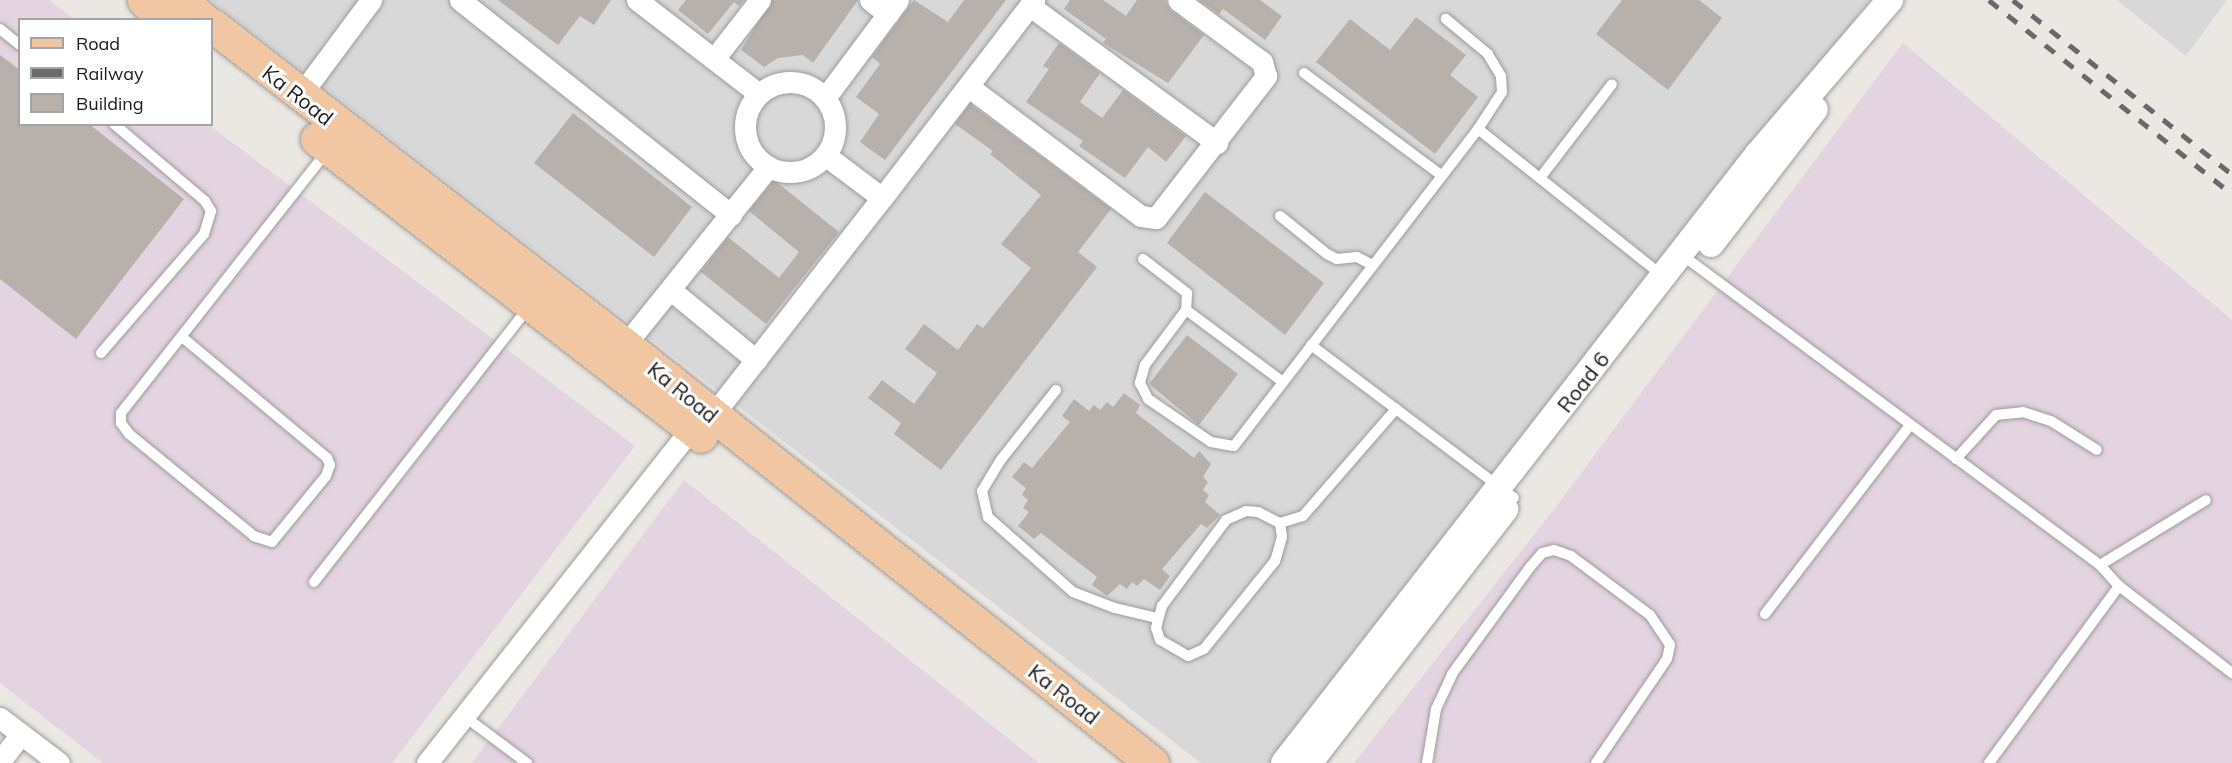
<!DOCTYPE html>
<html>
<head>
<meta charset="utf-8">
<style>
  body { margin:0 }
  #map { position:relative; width:2232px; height:763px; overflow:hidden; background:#ebe7e2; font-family:Mulish,sans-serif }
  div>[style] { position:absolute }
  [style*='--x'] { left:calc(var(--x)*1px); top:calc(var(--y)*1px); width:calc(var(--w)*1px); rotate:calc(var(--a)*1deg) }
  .residential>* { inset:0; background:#d9d8d8 }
  .industrial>* { inset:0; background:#e4d4e2 }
  .building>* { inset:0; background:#b8b0ab }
  .roads { filter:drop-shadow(0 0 2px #9c9c9c) drop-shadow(0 0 2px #9c9c9c) }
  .service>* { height:10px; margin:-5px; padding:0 5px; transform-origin:5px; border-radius:5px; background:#fff }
  .minor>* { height:21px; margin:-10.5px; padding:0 10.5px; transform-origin:10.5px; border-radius:10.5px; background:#fff }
  .minor>.ring { margin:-10.5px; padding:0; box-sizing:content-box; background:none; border:21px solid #fff; border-radius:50% }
  .tertiary>* { height:26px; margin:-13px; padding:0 13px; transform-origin:13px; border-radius:13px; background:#fff }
  .primary>* { height:33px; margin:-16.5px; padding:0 16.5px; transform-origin:16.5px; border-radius:16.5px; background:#f0c7a2 }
  .rail>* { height:4.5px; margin-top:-2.25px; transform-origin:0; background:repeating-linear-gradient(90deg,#696969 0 12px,transparent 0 24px) }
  span { translate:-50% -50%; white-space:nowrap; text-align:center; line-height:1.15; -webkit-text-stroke:6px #fff; paint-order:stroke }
  .street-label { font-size:21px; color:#1b1b1b }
  .legend { position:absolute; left:18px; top:18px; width:195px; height:108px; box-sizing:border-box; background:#fff; border:2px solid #a4a4a4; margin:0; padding:8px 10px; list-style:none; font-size:18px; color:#1b1b1b }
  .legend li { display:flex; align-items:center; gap:12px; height:30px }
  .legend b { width:30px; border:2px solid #a4a4a4 }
</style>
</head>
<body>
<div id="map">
  <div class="residential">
    <i style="clip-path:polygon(211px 0,1870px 0,1268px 763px,1201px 763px)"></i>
    <i style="clip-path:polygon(2117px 0,2227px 0,2186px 56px)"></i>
  </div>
  <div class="industrial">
    <i style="clip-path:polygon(0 0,49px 0,74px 19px,20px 20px,20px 124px,209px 125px,635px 446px,392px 763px,103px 763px,0 683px)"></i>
    <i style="clip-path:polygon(1903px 43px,2232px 320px,2232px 763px,1354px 763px,1552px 512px)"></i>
    <i style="clip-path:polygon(684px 480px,1039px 763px,472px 763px)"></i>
  </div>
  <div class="building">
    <i style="clip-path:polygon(498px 0,611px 0,594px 25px,580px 16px,558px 45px)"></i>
    <i style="clip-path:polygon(686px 0,744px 0,739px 6px,734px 2px,708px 34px,678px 10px)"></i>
    <i style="clip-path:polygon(772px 0,858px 0,813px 63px,803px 55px,778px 58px,764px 67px,741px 50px)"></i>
    <i style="clip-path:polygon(914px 0,948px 22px,964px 0,1006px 0,885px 160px,860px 142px,879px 114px,856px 97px,880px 64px,872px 57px)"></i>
    <i style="clip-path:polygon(1070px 0,1103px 0,1126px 16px,1137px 0,1165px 0,1170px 10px,1204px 35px,1168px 83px,1103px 43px,1106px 39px,1064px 9px)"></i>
    <i style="clip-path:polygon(1199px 0,1260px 0,1282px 16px,1265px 40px,1223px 9px,1219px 14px)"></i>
    <i style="clip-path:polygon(1622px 0,1699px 0,1722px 18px,1668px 90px,1596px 34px)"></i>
    <i style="clip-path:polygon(1416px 17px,1466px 55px,1450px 75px,1478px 97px,1435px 154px,1316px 62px,1350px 19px,1390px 50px)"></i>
    <i style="clip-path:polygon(1059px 43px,1100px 73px,1080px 102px,1102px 118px,1123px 90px,1186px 136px,1166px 162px,1148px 147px,1125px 178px,1079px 146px,1083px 141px,1026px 102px,1049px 69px,1043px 66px)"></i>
    <i style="clip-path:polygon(0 55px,20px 70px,20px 124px,89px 124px,184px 199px,76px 339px,0 279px)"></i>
    <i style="clip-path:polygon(970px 104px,1111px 209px,1078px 252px,1097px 267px,941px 470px,894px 434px,901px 423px,868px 398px,882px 380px,914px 404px,937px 373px,905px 349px,924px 324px,958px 350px,977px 324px,983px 328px,1031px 268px,1001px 244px,1041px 195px,990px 154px,993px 151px,955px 124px)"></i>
    <i style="clip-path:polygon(573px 113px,692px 207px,654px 257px,534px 163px)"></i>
    <i style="clip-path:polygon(774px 180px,839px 232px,766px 324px,701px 272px,728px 237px,779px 278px,799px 252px,749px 211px)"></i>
    <i style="clip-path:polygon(1205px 192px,1324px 283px,1285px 335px,1167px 243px)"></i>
    <i style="clip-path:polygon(1187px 335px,1238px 374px,1199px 425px,1149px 384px)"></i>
    <i style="clip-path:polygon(1124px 393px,1140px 405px,1136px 413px,1194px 458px,1199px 451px,1211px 464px,1203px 477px,1208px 482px,1203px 490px,1209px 495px,1205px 502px,1220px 515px,1207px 528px,1201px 524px,1162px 569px,1170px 576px,1160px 590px,1144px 579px,1137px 586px,1132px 582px,1127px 589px,1120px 584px,1107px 596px,1092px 585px,1097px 577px,1041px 533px,1034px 539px,1018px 526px,1029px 512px,1023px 508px,1028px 500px,1022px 495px,1026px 488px,1012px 477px,1024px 462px,1032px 468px,1070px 422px,1062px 416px,1074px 399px,1089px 411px,1094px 405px,1100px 410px,1107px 402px,1113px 407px)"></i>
  </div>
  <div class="roads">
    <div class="service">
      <i style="--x:0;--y:29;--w:26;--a:39"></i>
      <i style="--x:1304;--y:73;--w:172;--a:36.7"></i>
      <i style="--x:1478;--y:129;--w:236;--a:38.5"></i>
      <i style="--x:1540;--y:178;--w:118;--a:-52.5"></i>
      <i style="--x:1280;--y:216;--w:60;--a:39"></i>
      <i style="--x:1327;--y:254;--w:11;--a:27"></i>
      <i style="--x:1337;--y:259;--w:20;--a:-6"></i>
      <i style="--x:1357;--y:257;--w:18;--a:27"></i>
      <i style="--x:1682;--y:255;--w:520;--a:36.56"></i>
      <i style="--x:2100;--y:565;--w:28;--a:48"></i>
      <i style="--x:2119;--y:586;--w:143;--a:37.6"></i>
      <i style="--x:1143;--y:259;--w:56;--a:37.7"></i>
      <i style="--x:1187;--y:293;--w:17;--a:93"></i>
      <i style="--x:182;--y:337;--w:189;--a:39.8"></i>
      <i style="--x:327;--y:458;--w:8;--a:67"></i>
      <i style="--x:330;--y:465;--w:12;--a:110"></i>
      <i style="--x:326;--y:476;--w:85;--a:129.3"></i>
      <i style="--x:272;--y:542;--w:19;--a:-162"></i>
      <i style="--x:254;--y:536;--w:161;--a:-140.8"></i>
      <i style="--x:129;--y:434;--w:14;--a:-126"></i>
      <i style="--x:121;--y:423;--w:10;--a:-90"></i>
      <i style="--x:121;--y:413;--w:333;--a:-51.8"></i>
      <i style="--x:1311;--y:345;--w:254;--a:37"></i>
      <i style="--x:101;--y:353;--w:157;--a:-49.1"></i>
      <i style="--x:204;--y:234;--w:24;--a:-73"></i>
      <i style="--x:211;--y:211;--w:12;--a:-121"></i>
      <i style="--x:205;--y:201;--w:119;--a:-139.8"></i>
      <i style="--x:1283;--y:382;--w:121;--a:-143.4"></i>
      <i style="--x:1186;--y:310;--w:69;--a:126.7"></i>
      <i style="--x:1145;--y:365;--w:19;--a:106"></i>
      <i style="--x:1140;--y:383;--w:18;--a:63"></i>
      <i style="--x:1148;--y:399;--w:76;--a:34.3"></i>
      <i style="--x:1211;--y:442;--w:23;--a:10"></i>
      <i style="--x:1234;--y:446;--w:400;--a:-52.4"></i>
      <i style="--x:1478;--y:129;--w:44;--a:-57"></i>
      <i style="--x:1502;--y:92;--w:16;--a:-94"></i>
      <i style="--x:1501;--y:76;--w:26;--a:-121"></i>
      <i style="--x:1488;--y:54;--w:55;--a:-140.2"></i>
      <i style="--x:1056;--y:390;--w:90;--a:128.3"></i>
      <i style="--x:1000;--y:461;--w:35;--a:121"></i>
      <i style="--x:982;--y:491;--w:27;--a:77"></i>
      <i style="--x:988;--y:517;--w:113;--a:41.4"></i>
      <i style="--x:1073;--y:592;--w:45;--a:20.9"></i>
      <i style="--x:1115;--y:608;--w:43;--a:13.4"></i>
      <i style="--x:1956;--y:459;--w:59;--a:-47.7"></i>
      <i style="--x:1996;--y:415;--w:27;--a:-6"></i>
      <i style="--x:2023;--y:412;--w:29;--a:18"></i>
      <i style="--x:2051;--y:421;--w:54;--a:32.2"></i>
      <i style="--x:1280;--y:523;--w:14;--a:82"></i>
      <i style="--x:1282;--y:537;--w:25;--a:106"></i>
      <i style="--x:1275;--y:561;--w:113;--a:128.9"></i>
      <i style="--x:1204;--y:649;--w:17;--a:156"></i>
      <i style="--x:1188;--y:656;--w:32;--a:-150"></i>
      <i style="--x:1160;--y:640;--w:13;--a:-108"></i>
      <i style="--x:1156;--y:628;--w:23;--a:-75"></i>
      <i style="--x:1162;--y:606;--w:107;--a:-53.3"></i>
      <i style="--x:1226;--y:520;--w:22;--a:-24"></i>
      <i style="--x:1246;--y:511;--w:12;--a:5"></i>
      <i style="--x:1258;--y:512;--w:25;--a:27"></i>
      <i style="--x:1280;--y:523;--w:24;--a:-17"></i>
      <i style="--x:1303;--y:516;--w:142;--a:-49"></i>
      <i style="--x:2100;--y:565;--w:124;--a:-31.5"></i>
      <i style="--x:314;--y:582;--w:348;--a:-52"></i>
      <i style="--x:1765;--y:614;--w:238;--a:-52.5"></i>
      <i style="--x:464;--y:716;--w:79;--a:36.7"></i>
      <i style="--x:1427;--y:763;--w:55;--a:-80.5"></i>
      <i style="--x:1436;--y:709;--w:38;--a:-65"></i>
      <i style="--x:1452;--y:674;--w:132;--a:-53.9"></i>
      <i style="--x:1530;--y:567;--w:18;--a:-49"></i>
      <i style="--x:1542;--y:553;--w:12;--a:-14"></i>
      <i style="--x:1554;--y:550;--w:18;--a:19"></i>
      <i style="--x:1571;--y:556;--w:99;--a:36.8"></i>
      <i style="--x:1650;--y:615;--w:36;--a:56"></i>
      <i style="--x:1670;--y:645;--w:14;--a:102"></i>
      <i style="--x:1667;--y:659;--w:126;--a:124.3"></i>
      <i style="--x:1989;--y:763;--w:220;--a:-53.7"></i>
    </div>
    <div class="minor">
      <i style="--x:460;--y:0;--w:346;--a:38.4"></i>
      <i style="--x:637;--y:0;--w:154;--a:37.6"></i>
      <i style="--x:870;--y:0;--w:23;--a:38"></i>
      <i style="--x:1030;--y:6;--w:232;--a:36.2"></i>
      <i style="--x:714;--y:59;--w:75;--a:-52.1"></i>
      <i class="ring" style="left:745px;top:82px;width:69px;height:69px"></i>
      <i style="--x:969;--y:87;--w:215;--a:36.9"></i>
      <i style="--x:1141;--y:216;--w:15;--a:8"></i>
      <i style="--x:1156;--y:218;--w:180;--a:-52.2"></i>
      <i style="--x:1266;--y:76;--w:15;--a:-106"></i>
      <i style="--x:1262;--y:62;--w:104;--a:-143.6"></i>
      <i style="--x:299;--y:97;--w:121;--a:-53.4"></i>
      <i style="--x:825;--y:98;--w:122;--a:-53.3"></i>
      <i style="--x:825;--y:155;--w:71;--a:37"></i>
      <i style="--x:882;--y:198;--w:250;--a:-52.5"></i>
      <i style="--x:672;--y:291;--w:109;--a:39.4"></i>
      <i style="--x:625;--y:345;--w:228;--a:-51.2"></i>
      <i style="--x:712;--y:416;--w:276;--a:-52.1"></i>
      <i style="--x:0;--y:718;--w:74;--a:37.3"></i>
      <i style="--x:0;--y:761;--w:34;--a:-52"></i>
      <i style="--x:427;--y:763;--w:427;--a:-51.7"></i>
    </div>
    <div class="tertiary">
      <i style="--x:1711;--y:244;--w:170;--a:-52.4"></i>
      <i style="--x:1284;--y:763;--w:772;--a:-52.11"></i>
      <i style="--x:1758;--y:154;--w:203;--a:-49.4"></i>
      <i style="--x:1309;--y:763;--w:321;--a:-52.3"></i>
    </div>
    <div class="primary">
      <i style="--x:144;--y:0;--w:31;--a:40"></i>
      <i style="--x:181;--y:0;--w:30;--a:41"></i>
      <i style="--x:212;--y:25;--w:522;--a:37.77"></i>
      <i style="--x:625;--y:345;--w:673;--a:38.42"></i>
      <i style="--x:317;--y:139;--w:485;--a:37.7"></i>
    </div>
  </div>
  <div class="rail">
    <i style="--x:1989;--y:0;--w:311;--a:38.6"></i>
    <i style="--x:2013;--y:0;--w:280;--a:38.5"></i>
  </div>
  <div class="street-label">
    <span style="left:298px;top:95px;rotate:38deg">Ka Road</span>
    <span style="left:1583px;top:382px;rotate:-52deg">Road 6</span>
    <span style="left:683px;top:392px;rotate:39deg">Ka Road</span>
    <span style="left:1064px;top:694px;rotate:38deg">Ka Road</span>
  </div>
  <ul class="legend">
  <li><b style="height:8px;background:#f0c7a2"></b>Road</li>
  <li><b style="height:8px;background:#696969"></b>Railway</li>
  <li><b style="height:16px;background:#b8b0ab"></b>Building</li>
  </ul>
</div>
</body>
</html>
